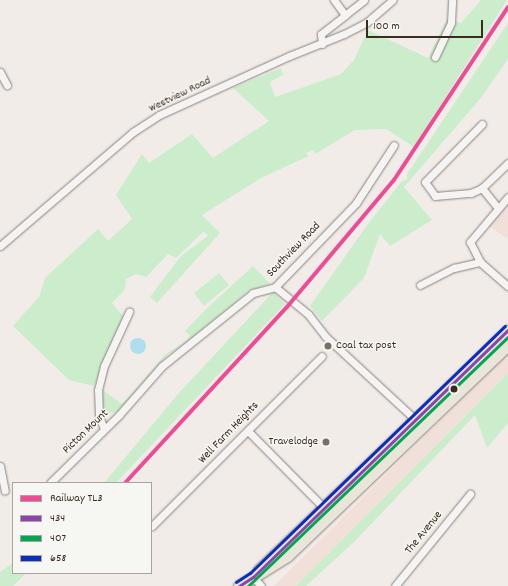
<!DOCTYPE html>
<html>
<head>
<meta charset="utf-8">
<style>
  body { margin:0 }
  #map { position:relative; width:508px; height:586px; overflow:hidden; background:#f2ece9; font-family:Dekko,sans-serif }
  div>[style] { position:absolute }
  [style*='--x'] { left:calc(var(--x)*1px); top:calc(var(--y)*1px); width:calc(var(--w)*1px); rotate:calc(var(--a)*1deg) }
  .built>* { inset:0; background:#f1e0da }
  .green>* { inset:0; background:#ccedcc }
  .water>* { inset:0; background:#aedfef }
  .round { border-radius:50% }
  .roads { filter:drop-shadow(0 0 1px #88827e) drop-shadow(0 0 1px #88827e) }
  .minor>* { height:7px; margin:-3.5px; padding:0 3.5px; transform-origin:3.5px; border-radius:3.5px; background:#f5f4f2 }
  .trunk>* { height:11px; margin:-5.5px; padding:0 5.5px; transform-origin:5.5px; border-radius:5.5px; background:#e9e5d8 }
  .bus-1>* { height:3px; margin:-1.5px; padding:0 1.5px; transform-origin:1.5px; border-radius:1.5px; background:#8e44ad }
  .bus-2>* { height:3px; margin:-1.5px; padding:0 1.5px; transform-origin:1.5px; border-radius:1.5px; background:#00a651 }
  .bus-3>* { height:3px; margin:-1.5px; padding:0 1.5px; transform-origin:1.5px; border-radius:1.5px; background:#0a2ebe }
  .rail-1>* { height:4px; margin:-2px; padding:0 2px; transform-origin:2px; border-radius:2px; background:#ee4b95 }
  .dots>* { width:11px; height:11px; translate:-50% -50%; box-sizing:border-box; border:2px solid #f6f6f2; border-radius:50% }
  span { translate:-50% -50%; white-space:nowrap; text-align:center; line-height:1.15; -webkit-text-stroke:3px #f6f6f2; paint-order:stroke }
  .street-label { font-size:12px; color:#3b2a1e }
  .poi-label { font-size:12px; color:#3b2a1e }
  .left { translate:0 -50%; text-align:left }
  .right { translate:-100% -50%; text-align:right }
  .legend { position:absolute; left:12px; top:482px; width:140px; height:92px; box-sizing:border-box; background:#f6f6f2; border:1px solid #aba49d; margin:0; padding:5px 7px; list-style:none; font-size:12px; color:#3b2a1e }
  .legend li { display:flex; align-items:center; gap:8px; height:20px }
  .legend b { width:20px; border:1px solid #aba49d }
  .scale { position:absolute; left:366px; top:20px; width:117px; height:18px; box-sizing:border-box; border:2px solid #3b2a1e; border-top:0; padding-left:5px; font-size:12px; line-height:14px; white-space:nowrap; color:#3b2a1e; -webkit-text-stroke:3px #f6f6f2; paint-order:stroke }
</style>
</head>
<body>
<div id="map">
  <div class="built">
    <i style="clip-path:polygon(508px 206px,508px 239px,489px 226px)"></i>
    <i style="clip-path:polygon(508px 353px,508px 373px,296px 586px,274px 586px)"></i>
  </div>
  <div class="green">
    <i style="clip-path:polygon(481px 0,507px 0,414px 147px,386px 129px,355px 130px,315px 154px,313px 150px,306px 153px,309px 156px,263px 177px,202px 215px,220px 233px,157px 303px,150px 297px,158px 286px,182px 255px,208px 236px,206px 233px,203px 232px,176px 258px,168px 254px,146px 277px,136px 274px,126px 279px,125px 289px,112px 303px,123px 316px,94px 386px,69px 380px,13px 326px,39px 297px,45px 278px,98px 229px,108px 241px,132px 219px,116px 195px,142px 154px,149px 163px,192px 134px,213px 158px,269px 121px,233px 88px,281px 68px,283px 75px,270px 82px,275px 97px,341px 74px,354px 60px,368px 30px,428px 58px,447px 19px,461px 23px)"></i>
    <i style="clip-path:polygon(508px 23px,508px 59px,480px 99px,404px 187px,432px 220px,390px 246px,380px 234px,364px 278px,322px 321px,310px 306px,368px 224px,402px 181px,407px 180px,407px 174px)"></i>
    <i style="clip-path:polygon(253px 266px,270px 284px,248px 291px,197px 334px,165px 357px,118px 411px,103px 415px,103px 390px,122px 404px,165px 355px,187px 340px,190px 336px,185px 331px,205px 310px)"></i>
    <i style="clip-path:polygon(219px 273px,229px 285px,204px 306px,194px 293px)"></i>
    <i style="clip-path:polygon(273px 292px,285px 304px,116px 483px,104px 483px,178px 394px)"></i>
    <i style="clip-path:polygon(508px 373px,508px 423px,487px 448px,475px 415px,355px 541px,306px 586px,296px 586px)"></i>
    <i style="clip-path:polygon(13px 563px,13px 573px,26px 573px,13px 586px,0 586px,0 572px)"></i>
  </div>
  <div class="water">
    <i class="round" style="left:130px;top:338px;width:16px;height:16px"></i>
  </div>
  <div class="roads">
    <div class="minor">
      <i style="--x:345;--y:15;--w:24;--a:-38"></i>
      <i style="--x:322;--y:44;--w:10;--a:-96"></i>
      <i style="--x:321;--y:34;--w:31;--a:-38"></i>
      <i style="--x:345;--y:15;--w:19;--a:-126"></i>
      <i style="--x:435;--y:57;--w:38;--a:-65"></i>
      <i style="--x:451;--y:22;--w:22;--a:-87"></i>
      <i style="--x:0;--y:72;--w:15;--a:62"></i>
      <i style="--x:482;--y:124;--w:81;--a:134.5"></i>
      <i style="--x:425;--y:182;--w:17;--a:54"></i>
      <i style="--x:435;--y:196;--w:36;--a:-5"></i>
      <i style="--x:471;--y:193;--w:12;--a:-24"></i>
      <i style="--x:508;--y:197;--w:59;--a:130.2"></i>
      <i style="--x:470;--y:242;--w:22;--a:63"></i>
      <i style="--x:480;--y:262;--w:37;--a:41"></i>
      <i style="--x:498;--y:208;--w:26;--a:-129"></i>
      <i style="--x:482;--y:188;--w:36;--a:-44"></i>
      <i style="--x:0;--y:246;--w:175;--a:-40.6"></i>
      <i style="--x:133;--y:132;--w:31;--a:-33"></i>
      <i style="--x:159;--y:115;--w:143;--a:-24.4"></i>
      <i style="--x:289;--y:56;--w:59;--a:-21.8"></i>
      <i style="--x:344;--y:34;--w:25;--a:-27"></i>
      <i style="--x:366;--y:23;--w:35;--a:-41"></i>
      <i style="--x:420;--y:285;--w:38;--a:-27"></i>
      <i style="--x:454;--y:268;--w:27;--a:-13"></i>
      <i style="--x:275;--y:287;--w:43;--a:39.3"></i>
      <i style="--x:308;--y:314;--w:28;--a:52"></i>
      <i style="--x:325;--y:336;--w:127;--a:42.8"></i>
      <i style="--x:104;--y:429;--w:14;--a:-111"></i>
      <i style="--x:99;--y:416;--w:26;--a:-92"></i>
      <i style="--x:98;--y:390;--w:25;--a:-76"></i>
      <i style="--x:104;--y:366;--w:60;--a:-65.2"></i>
      <i style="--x:248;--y:431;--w:111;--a:45.4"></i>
      <i style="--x:0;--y:466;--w:25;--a:79"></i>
      <i style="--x:50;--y:483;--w:97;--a:-44.6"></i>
      <i style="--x:119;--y:415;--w:65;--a:-48.7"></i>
      <i style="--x:162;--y:366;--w:117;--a:-38.7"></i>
      <i style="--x:253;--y:293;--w:23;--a:-15"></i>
      <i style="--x:275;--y:287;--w:117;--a:-46"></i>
      <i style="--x:356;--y:203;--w:69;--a:-56.8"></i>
      <i style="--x:152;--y:526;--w:240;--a:-45"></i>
      <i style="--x:253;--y:577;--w:12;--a:48"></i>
      <i style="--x:395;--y:586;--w:119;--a:-50.8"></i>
    </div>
    <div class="trunk">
      <i style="--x:258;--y:571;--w:347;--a:-43.9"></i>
      <i style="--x:239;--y:586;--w:57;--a:-32"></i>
      <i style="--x:287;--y:556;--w:306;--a:-43.7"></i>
    </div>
  </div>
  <div class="bus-1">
    <i style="--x:239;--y:586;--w:17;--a:-33"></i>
    <i style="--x:253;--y:577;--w:355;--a:-44.1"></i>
  </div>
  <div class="bus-2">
    <i style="--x:248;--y:586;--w:360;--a:-43.8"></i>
  </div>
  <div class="bus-3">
    <i style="--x:236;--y:582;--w:17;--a:-33"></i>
    <i style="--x:250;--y:573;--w:355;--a:-44.1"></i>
  </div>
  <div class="rail-1">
    <i style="--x:125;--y:483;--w:239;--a:-47.4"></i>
    <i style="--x:287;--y:307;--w:166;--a:-49.9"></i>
    <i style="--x:394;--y:180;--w:207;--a:-56.6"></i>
  </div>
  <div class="dots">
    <i style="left:328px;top:346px;background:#7b6e65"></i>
    <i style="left:454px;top:389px;background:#3b2a1e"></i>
    <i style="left:326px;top:442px;background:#7b6e65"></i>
  </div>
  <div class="street-label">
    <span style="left:180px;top:95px;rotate:-26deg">Westview Road</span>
    <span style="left:294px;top:250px;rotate:-46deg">Southview Road</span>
    <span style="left:86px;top:432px;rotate:-44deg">Picton Mount</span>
    <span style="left:229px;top:433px;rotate:-46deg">Well Farm Heights</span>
    <span style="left:424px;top:533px;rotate:-51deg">The Avenue</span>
  </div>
  <div class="poi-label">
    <span class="left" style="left:336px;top:346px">Coal tax post</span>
    <span class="right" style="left:318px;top:442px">Travelodge</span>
  </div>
  <ul class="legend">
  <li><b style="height:5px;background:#ee4b95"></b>Railway TL3</li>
  <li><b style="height:5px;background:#8e44ad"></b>434</li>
  <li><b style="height:5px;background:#00a651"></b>407</li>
  <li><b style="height:5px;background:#0a2ebe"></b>658</li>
  </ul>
  <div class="scale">100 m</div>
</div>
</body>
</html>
